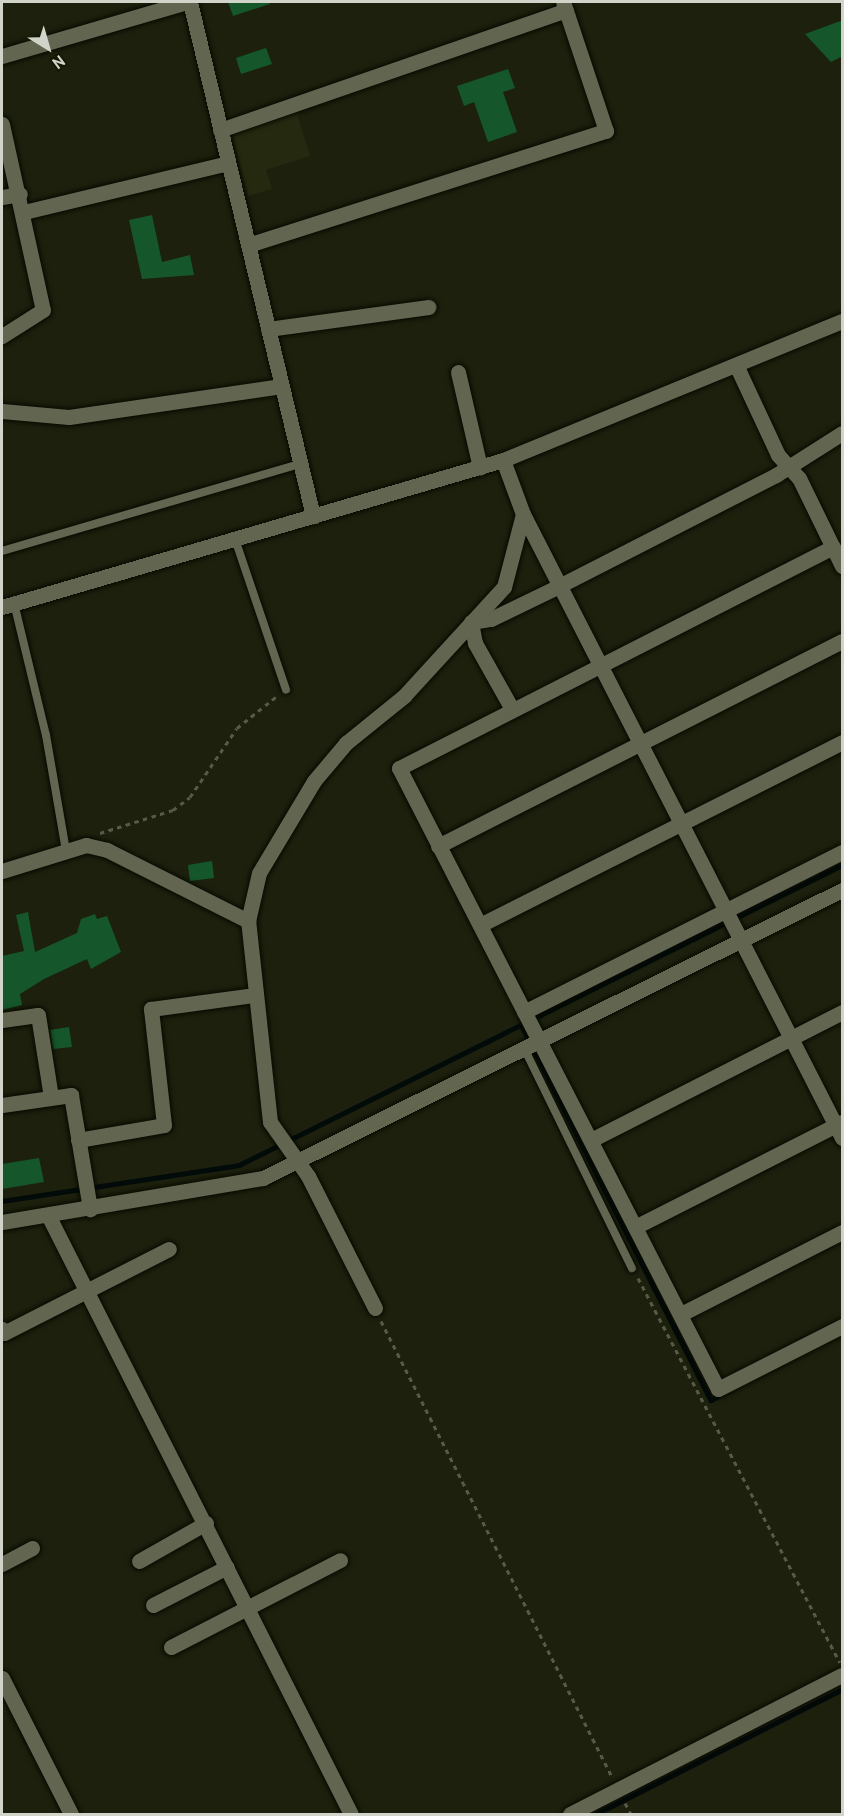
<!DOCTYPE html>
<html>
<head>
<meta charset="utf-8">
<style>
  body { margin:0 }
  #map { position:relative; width:844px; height:1816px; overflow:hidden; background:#1c200c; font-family:"PT Sans",sans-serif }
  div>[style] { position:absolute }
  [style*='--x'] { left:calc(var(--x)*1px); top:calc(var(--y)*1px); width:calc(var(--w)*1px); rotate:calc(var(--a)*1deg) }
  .built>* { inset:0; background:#25290f }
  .stream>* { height:4.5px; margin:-2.25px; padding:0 2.25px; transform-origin:2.25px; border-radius:2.25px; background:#020b09 }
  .building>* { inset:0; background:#15572b }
  .path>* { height:3px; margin-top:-1.5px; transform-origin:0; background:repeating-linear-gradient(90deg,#575a49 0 4.5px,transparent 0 9px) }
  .roads { filter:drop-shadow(0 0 2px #070900) drop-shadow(0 0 2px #070900) }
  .service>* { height:8px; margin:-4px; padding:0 4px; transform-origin:4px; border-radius:4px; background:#626650 }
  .minor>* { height:15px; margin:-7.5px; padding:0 7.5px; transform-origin:7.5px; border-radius:7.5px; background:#626650 }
  .tertiary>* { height:15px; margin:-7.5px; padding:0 7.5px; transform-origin:7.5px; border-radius:7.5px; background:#626650 }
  span { translate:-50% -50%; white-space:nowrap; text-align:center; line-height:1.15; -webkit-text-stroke:6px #131704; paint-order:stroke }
  .frame { position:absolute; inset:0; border:3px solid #d1d4c8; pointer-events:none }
  .north { position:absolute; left:18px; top:18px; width:60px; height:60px; -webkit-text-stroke:4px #131704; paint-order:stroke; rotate:143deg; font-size:16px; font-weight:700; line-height:24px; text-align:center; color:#d1d4c8 }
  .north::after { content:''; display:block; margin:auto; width:21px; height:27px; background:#d1d4c8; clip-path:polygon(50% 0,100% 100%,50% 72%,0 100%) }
</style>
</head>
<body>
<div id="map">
  <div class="built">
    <i style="clip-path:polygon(296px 110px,310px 156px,266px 170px,272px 189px,248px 196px,232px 133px)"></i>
  </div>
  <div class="stream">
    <i style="--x:522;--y:1026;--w:419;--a:63.2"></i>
    <i style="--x:711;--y:1400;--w:13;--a:-29"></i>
    <i style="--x:2;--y:1201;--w:240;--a:-8.6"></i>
    <i style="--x:239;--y:1165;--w:674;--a:-26.45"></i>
    <i style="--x:596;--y:1814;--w:276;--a:-26.9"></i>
  </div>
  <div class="building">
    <i style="clip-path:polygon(228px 2px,270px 2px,270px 4px,233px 16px)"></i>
    <i style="clip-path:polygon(843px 20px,843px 56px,831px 62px,805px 34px)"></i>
    <i style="clip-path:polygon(266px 48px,272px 64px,241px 74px,236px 58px)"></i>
    <i style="clip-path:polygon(508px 69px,515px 88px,503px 92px,517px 132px,488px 142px,474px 102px,464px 106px,457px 86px)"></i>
    <i style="clip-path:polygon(152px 215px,162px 262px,190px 255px,194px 275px,142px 279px,129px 220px)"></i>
    <i style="clip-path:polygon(212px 861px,214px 878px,190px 881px,188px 865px)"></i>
    <i style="clip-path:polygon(28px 912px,35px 952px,77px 933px,81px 919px,95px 914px,97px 919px,107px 916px,121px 952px,91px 969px,87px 959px,44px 979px,20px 994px,22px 1005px,2px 1010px,2px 956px,24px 951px,16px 915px)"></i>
    <i style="clip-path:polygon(69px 1027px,72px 1047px,53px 1049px,50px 1030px)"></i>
    <i style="clip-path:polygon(39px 1158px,44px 1182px,2px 1189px,2px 1164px)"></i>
  </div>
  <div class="path">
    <i style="--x:100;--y:833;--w:77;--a:-17.5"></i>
    <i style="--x:173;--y:810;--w:21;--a:-37"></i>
    <i style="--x:190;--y:797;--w:83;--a:-55.7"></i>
    <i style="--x:237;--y:728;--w:51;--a:-38.7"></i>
    <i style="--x:638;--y:1278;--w:434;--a:62.3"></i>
    <i style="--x:381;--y:1321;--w:509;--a:63.13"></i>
    <i style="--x:625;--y:1803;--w:13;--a:61"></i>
  </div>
  <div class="roads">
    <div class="service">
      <i style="--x:235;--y:539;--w:159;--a:71.3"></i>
      <i style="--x:2;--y:551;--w:310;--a:-16.3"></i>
      <i style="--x:14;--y:603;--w:136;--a:76.4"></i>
      <i style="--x:46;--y:735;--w:118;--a:80.2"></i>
      <i style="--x:525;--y:1050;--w:243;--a:63.9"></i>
    </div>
    <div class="minor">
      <i style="--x:190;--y:2;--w:529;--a:76.54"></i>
      <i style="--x:2;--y:56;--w:193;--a:-16.3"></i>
      <i style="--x:2;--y:124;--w:190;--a:77.6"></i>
      <i style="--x:43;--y:310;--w:49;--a:147.6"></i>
      <i style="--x:220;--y:130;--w:366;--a:-19.1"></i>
      <i style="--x:2;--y:197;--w:18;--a:-9"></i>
      <i style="--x:24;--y:212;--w:210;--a:-13.5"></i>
      <i style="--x:248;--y:245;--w:376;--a:-17.7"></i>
      <i style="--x:606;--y:131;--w:136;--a:-108.4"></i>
      <i style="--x:268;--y:329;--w:162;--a:-7.8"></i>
      <i style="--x:737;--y:367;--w:97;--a:65"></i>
      <i style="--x:778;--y:455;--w:31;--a:48"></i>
      <i style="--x:799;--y:478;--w:98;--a:64"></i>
      <i style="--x:458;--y:372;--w:98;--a:77"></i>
      <i style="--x:2;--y:411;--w:67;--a:5.1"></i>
      <i style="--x:69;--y:417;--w:215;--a:-8.3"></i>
      <i style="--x:503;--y:460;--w:58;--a:69.7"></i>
      <i style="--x:523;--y:514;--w:701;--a:62.92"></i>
      <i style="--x:833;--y:547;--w:487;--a:153"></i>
      <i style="--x:399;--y:768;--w:698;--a:62.81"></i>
      <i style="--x:718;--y:1389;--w:139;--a:-26.9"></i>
      <i style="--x:2;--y:607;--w:522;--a:-16.35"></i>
      <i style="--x:503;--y:460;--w:366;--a:-22.3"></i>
      <i style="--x:512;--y:709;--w:76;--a:-119.3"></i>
      <i style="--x:475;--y:643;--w:21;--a:-101"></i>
      <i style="--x:471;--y:622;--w:20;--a:-9"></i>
      <i style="--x:491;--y:619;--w:78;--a:-25.9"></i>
      <i style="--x:561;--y:585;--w:242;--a:-27.1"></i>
      <i style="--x:776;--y:475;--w:78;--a:-32.5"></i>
      <i style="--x:438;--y:846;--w:453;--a:-26.9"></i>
      <i style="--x:2;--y:871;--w:88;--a:-17.2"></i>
      <i style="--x:86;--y:845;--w:22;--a:13"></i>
      <i style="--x:107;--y:850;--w:158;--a:26.7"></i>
      <i style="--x:480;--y:925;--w:406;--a:-26.8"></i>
      <i style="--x:524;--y:1012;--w:356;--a:-26.7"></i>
      <i style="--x:2;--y:1020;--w:36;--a:-8"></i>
      <i style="--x:38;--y:1015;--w:83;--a:81"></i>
      <i style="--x:2;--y:1105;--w:70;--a:-8.2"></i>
      <i style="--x:71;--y:1095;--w:116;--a:80.5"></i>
      <i style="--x:78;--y:1140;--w:87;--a:-9.9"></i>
      <i style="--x:164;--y:1125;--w:117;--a:-96.4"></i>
      <i style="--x:151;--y:1009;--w:105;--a:-7.7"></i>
      <i style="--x:591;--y:1140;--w:282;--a:-27"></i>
      <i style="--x:48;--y:1215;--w:671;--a:63.17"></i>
      <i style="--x:635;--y:1227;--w:232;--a:-26.9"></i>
      <i style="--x:375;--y:1308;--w:148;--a:-116.9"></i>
      <i style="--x:308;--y:1176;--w:66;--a:-125.1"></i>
      <i style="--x:270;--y:1122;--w:202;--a:-96.2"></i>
      <i style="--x:248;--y:921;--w:49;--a:-77.1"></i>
      <i style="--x:259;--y:873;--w:107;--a:-59.1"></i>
      <i style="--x:314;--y:781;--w:50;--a:-49.9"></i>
      <i style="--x:346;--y:743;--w:75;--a:-39"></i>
      <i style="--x:404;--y:696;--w:148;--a:-47.5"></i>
      <i style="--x:504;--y:587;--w:75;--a:-75.4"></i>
      <i style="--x:681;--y:1314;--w:181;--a:-27"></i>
      <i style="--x:2;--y:1329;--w:4;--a:63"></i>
      <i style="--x:4;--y:1333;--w:185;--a:-27"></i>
      <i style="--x:139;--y:1561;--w:77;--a:-29.6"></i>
      <i style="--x:2;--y:1564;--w:34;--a:-28"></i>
      <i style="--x:153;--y:1605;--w:83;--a:-27.2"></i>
      <i style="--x:171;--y:1647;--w:190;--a:-27.2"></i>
      <i style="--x:2;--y:1678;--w:153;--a:63.1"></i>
      <i style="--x:570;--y:1814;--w:305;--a:-27.1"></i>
    </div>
    <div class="tertiary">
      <i style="--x:2;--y:1222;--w:265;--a:-9.6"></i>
      <i style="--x:263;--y:1178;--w:647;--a:-26.45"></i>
    </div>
  </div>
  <div class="frame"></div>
  <div class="north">N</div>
</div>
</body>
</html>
